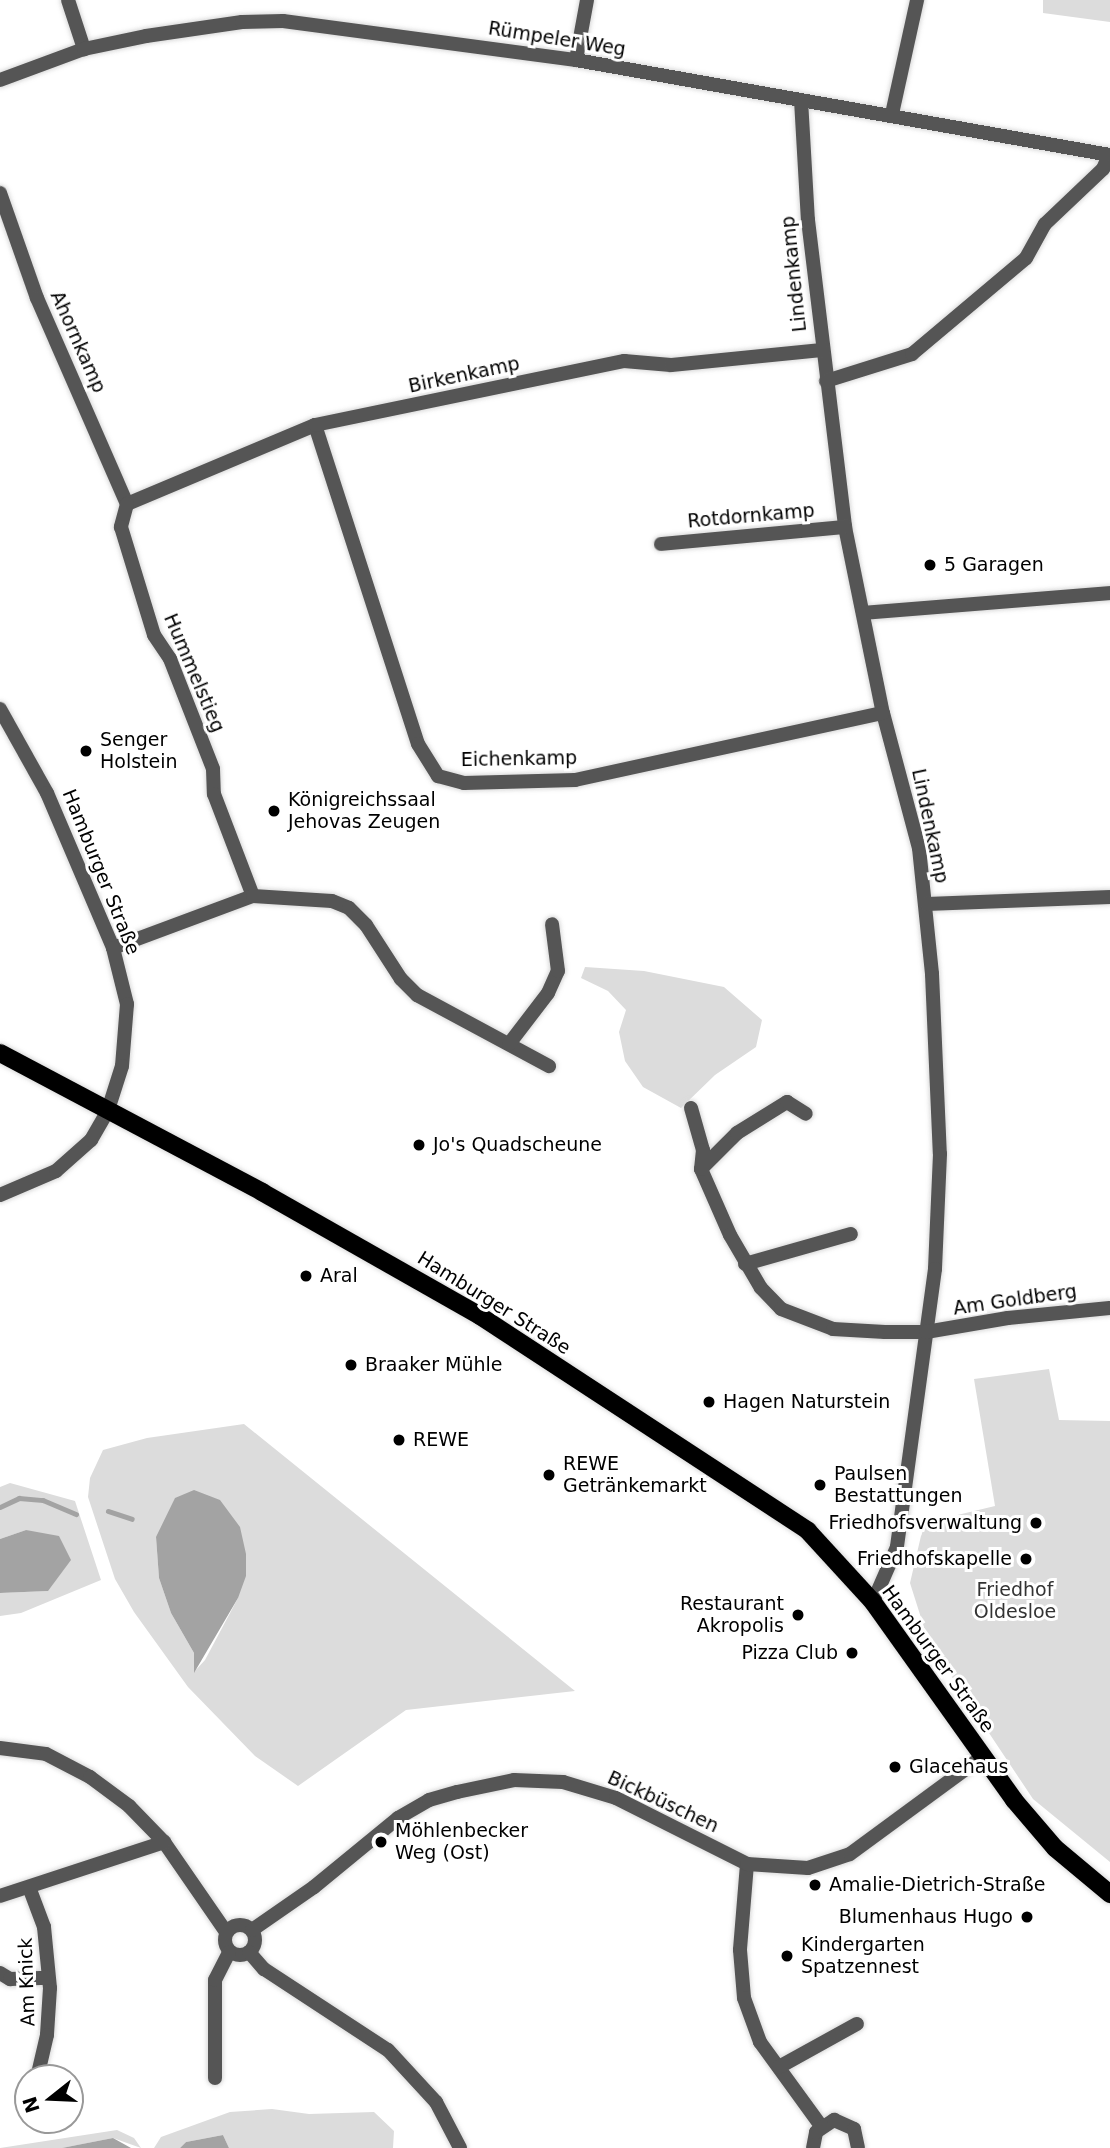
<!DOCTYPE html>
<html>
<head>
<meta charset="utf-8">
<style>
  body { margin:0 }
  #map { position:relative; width:1110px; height:2148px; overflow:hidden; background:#fff; font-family:"DejaVu Sans",sans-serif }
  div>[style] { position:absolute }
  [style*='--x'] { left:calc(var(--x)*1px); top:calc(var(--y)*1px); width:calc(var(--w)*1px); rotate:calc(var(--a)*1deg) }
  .green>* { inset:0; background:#dcdcdc }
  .water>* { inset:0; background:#a3a3a3 }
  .stream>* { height:4.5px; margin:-2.25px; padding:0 2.25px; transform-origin:2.25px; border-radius:2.25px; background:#a3a3a3 }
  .roads { filter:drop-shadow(0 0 2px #dbdbdb) drop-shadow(0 0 2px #dbdbdb) }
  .minor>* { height:14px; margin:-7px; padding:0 7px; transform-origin:7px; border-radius:7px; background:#555 }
  .minor>.ring { margin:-7px; padding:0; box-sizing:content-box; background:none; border:14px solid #555; border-radius:50% }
  .tertiary>* { height:14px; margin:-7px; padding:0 7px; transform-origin:7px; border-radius:7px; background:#555 }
  .primary>* { height:18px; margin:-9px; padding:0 9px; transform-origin:9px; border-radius:9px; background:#000 }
  .dots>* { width:19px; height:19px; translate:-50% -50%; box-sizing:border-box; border:4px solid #fff; border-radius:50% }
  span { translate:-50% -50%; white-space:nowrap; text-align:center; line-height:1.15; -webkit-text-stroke:6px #fff; paint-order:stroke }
  .street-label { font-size:19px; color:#000 }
  .poi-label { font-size:19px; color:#000 }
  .left { translate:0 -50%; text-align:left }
  .right { translate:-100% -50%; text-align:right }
  .park-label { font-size:19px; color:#333 }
  .north { position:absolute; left:14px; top:2064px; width:70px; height:70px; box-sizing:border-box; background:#fff; border:2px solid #999; border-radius:50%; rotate:252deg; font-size:19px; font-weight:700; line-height:28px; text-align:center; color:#000 }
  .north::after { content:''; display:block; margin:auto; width:24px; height:32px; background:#000; clip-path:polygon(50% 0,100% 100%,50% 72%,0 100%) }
</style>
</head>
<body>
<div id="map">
  <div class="green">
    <i style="clip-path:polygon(1043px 0,1110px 0,1110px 22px,1043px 13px)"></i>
    <i style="clip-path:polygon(585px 967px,644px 971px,724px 987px,762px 1020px,756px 1047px,715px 1075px,681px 1108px,643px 1087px,625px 1061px,619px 1032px,626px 1010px,608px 991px,581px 978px)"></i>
    <i style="clip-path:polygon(1049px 1369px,1059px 1420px,1110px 1421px,1110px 1862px,1033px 1799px,929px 1643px,910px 1583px,924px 1523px,995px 1506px,974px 1379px)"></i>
    <i style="clip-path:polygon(evenodd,244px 1424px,575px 1691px,406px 1710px,298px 1786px,255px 1756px,188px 1687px,134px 1612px,115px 1579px,88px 1497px,90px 1478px,103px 1450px,147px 1438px,244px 1424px,156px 1537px,238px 1598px,205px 1660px,194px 1672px,194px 1653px,171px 1613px,159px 1578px,156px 1537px)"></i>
    <i style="clip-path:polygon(10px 1483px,75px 1501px,101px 1580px,21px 1613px,0 1616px,0 1593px,48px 1591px,26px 1530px,0 1539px,0 1487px)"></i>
    <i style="clip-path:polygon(272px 2109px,309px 2114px,374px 2112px,394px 2131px,393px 2148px,229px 2148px,223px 2135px,186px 2142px,180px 2148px,154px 2148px,161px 2137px,230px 2112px)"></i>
    <i style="clip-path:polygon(117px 2130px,134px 2138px,141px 2148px,113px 2138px,62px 2148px,0 2148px)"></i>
  </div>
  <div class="water">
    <i style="clip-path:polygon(194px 1490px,220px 1500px,240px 1527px,246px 1554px,246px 1576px,238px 1598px,194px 1673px,194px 1653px,171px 1613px,159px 1578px,156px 1537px,175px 1498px)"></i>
    <i style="clip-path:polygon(26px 1530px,59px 1536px,71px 1560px,48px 1591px,0 1593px,0 1539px)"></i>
    <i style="clip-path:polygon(223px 2135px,229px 2148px,180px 2148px,186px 2142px)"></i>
    <i style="clip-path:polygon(113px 2138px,131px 2148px,62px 2148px,77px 2145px)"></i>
  </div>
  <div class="stream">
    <i style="--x:0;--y:1507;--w:21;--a:-25"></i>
    <i style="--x:19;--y:1498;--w:24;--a:5"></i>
    <i style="--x:43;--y:1500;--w:36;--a:23"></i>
    <i style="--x:108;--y:1511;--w:25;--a:18"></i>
  </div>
  <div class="roads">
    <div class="minor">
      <i style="--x:68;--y:0;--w:52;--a:71.9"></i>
      <i style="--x:576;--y:60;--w:61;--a:-79.6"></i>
      <i style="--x:801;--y:100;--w:120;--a:86.7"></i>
      <i style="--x:808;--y:220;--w:309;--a:83.1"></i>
      <i style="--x:845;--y:527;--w:190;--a:78.5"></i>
      <i style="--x:883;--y:713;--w:140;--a:75.1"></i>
      <i style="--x:919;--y:848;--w:127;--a:84.1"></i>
      <i style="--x:932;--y:974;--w:180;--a:87.5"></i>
      <i style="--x:940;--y:1154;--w:115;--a:92.5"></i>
      <i style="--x:935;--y:1269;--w:281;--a:97.8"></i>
      <i style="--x:897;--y:1547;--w:60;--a:113.6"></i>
      <i style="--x:892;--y:114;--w:117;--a:-77.6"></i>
      <i style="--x:0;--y:193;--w:111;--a:70.6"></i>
      <i style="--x:37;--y:298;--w:225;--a:66.4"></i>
      <i style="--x:826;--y:381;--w:90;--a:-17.4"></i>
      <i style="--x:912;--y:354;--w:149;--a:-40.1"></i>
      <i style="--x:1026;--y:258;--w:39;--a:-61"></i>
      <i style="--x:1045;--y:224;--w:80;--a:-43.5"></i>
      <i style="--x:1103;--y:169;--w:15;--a:-67"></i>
      <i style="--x:315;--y:425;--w:335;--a:72.1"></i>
      <i style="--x:418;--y:744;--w:38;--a:58"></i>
      <i style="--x:438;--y:776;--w:27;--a:15"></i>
      <i style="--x:464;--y:783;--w:111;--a:-1.5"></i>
      <i style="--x:575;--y:780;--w:315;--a:-12.3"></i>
      <i style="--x:127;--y:504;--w:204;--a:-22.8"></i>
      <i style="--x:315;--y:425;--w:316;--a:-11.7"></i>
      <i style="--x:624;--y:361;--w:47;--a:4.9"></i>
      <i style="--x:671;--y:365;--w:152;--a:-5.7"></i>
      <i style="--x:127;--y:504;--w:24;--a:105"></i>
      <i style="--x:121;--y:527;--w:113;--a:73"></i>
      <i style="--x:154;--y:635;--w:29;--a:56"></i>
      <i style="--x:170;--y:659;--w:118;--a:68.6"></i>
      <i style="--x:213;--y:769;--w:25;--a:88"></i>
      <i style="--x:214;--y:794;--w:109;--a:69.1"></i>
      <i style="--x:661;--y:544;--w:185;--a:-5.3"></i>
      <i style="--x:863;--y:613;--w:248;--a:-4.6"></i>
      <i style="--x:927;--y:904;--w:183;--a:-2.2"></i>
      <i style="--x:113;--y:948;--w:149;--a:-20.4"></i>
      <i style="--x:253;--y:896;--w:79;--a:3.6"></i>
      <i style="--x:332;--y:901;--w:18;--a:22"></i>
      <i style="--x:349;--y:908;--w:24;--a:45"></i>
      <i style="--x:366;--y:925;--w:64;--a:57.1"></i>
      <i style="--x:401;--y:979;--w:23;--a:45"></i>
      <i style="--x:417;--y:995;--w:150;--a:28.3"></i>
      <i style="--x:509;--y:1044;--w:64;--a:-52.6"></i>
      <i style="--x:548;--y:993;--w:24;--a:-66"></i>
      <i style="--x:558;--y:971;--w:47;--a:-97.3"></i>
      <i style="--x:691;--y:1108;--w:44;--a:74.1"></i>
      <i style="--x:703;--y:1150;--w:19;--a:96"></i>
      <i style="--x:701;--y:1169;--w:72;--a:66.3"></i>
      <i style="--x:730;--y:1235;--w:61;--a:59.7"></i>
      <i style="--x:761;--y:1288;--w:29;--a:46"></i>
      <i style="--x:781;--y:1309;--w:56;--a:21"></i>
      <i style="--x:833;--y:1329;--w:52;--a:3.3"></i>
      <i style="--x:885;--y:1332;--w:41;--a:0"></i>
      <i style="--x:926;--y:1332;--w:83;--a:-9.7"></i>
      <i style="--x:1008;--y:1318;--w:102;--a:-5.6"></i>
      <i style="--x:701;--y:1169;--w:51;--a:-45"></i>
      <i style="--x:737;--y:1133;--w:59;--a:-31.8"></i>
      <i style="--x:787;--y:1102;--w:22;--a:32"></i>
      <i style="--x:0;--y:1195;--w:61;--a:-23.2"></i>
      <i style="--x:56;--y:1171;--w:47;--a:-41.5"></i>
      <i style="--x:91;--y:1140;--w:34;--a:-60"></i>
      <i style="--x:745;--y:1264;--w:110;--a:-15.8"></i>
      <i style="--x:0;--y:1748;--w:46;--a:7.4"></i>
      <i style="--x:46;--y:1754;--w:50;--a:27.6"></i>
      <i style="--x:90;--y:1777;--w:49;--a:36.6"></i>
      <i style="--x:129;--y:1806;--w:50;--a:45.8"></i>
      <i style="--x:164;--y:1842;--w:109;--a:55.4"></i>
      <i style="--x:747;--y:1864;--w:86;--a:94.7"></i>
      <i style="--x:740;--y:1950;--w:48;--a:85.2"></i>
      <i style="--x:744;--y:1998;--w:47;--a:70"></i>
      <i style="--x:760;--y:2042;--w:104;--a:54"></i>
      <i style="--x:29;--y:1887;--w:43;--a:69.4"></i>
      <i style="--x:44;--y:1927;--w:61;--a:84.4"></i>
      <i style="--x:50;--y:1988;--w:47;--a:93.7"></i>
      <i style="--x:47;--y:2035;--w:44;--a:103.1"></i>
      <i style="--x:0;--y:1896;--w:173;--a:-18.2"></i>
      <i class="ring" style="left:225px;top:1925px;width:16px;height:16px"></i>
      <i style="--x:252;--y:1930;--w:75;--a:-34.7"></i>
      <i style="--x:314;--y:1887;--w:109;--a:-39.4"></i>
      <i style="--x:398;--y:1818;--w:36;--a:-30"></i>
      <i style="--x:429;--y:1800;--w:29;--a:-16"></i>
      <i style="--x:457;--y:1792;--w:58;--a:-11.9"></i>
      <i style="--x:514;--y:1780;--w:49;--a:2.3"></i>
      <i style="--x:563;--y:1782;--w:55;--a:16.8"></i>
      <i style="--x:616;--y:1798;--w:147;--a:26.7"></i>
      <i style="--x:747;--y:1864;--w:61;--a:3.8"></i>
      <i style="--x:808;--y:1868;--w:44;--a:-18.4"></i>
      <i style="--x:850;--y:1854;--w:164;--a:-36.3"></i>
      <i style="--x:249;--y:1952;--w:23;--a:49"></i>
      <i style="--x:264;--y:1969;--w:148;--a:33.2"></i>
      <i style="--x:388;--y:2050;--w:71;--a:47.3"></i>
      <i style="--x:436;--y:2102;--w:52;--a:62.4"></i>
      <i style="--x:0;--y:1973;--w:12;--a:31"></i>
      <i style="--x:10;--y:1979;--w:38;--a:-2"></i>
      <i style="--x:779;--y:2067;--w:89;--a:-28.9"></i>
      <i style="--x:215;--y:2078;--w:98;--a:-90"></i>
      <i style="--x:215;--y:1980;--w:31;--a:-63"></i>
      <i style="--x:813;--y:2148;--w:16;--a:-79"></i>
      <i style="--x:816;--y:2132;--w:22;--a:-34"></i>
      <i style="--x:834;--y:2120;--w:22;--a:24"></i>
      <i style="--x:854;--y:2129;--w:19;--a:78"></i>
    </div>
    <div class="tertiary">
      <i style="--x:0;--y:80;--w:90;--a:-20.3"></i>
      <i style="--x:84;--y:49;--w:63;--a:-11.8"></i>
      <i style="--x:146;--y:36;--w:97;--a:-8.3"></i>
      <i style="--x:242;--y:22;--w:41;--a:-1.4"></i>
      <i style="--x:283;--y:21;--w:296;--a:7.6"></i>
      <i style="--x:576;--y:60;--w:542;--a:10.09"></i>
      <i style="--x:0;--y:709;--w:96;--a:60.8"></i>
      <i style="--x:47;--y:793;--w:168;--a:66.9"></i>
      <i style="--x:113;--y:948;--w:58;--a:76"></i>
      <i style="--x:127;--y:1004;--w:62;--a:94.6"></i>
      <i style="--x:122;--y:1066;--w:46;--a:107.7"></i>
    </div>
    <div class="primary">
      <i style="--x:0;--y:1053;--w:297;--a:27.9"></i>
      <i style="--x:262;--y:1192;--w:251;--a:29.6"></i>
      <i style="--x:480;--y:1316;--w:392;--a:33.2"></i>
      <i style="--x:808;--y:1531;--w:96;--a:47.5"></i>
      <i style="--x:873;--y:1602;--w:243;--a:54.5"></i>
      <i style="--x:1014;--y:1800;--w:63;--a:49.5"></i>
      <i style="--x:1055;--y:1848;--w:72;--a:39.9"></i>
    </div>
  </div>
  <div class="dots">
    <i style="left:930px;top:565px;background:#000"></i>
    <i style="left:86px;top:751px;background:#000"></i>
    <i style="left:274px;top:811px;background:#000"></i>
    <i style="left:419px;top:1145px;background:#000"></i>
    <i style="left:306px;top:1276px;background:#000"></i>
    <i style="left:351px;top:1365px;background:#000"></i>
    <i style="left:709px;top:1402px;background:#000"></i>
    <i style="left:399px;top:1440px;background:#000"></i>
    <i style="left:549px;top:1475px;background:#000"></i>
    <i style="left:820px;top:1485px;background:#000"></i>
    <i style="left:1036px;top:1523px;background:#000"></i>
    <i style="left:1026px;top:1559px;background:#000"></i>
    <i style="left:798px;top:1615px;background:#000"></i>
    <i style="left:852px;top:1653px;background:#000"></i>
    <i style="left:895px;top:1767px;background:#000"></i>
    <i style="left:381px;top:1842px;background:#000"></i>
    <i style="left:815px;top:1885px;background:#000"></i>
    <i style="left:1027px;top:1917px;background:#000"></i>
    <i style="left:787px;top:1956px;background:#000"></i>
  </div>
  <div class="street-label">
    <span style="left:557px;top:39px;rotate:9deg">Rümpeler Weg</span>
    <span style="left:794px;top:274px;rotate:-96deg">Lindenkamp</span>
    <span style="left:78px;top:342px;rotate:66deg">Ahornkamp</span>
    <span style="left:464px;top:375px;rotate:-12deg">Birkenkamp</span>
    <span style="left:751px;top:516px;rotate:-5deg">Rotdornkamp</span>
    <span style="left:194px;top:673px;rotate:67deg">Hummelstieg</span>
    <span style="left:519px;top:759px;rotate:-1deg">Eichenkamp</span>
    <span style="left:930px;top:826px;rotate:78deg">Lindenkamp</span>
    <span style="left:101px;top:872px;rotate:68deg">Hamburger Straße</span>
    <span style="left:1015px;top:1300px;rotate:-8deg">Am Goldberg</span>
    <span style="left:494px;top:1303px;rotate:32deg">Hamburger Straße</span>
    <span style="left:938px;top:1659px;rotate:54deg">Hamburger Straße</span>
    <span style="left:663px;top:1802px;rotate:25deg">Bickbüschen</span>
    <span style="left:27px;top:1982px;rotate:-92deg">Am Knick</span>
  </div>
  <div class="poi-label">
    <span class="left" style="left:944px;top:565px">5 Garagen</span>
    <span class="left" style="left:100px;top:751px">Senger<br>Holstein</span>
    <span class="left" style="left:288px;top:811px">Königreichssaal<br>Jehovas Zeugen</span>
    <span class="left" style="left:433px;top:1145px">Jo's Quadscheune</span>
    <span class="left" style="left:320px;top:1276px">Aral</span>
    <span class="left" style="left:365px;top:1365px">Braaker Mühle</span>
    <span class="left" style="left:723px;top:1402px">Hagen Naturstein</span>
    <span class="left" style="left:413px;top:1440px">REWE</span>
    <span class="left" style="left:563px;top:1475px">REWE<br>Getränkemarkt</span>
    <span class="left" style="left:834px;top:1485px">Paulsen<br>Bestattungen</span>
    <span class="right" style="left:1022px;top:1523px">Friedhofsverwaltung</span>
    <span class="right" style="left:1012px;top:1559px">Friedhofskapelle</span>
    <span class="right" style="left:784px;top:1615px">Restaurant<br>Akropolis</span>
    <span class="right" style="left:838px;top:1653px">Pizza Club</span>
    <span class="left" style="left:909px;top:1767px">Glacehaus</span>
    <span class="left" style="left:395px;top:1842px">Möhlenbecker<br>Weg (Ost)</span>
    <span class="left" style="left:829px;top:1885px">Amalie-Dietrich-Straße</span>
    <span class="right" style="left:1013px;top:1917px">Blumenhaus Hugo</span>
    <span class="left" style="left:801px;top:1956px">Kindergarten<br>Spatzennest</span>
  </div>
  <div class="park-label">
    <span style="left:1015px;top:1601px">Friedhof<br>Oldesloe</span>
  </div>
  <div class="north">N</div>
</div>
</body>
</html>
